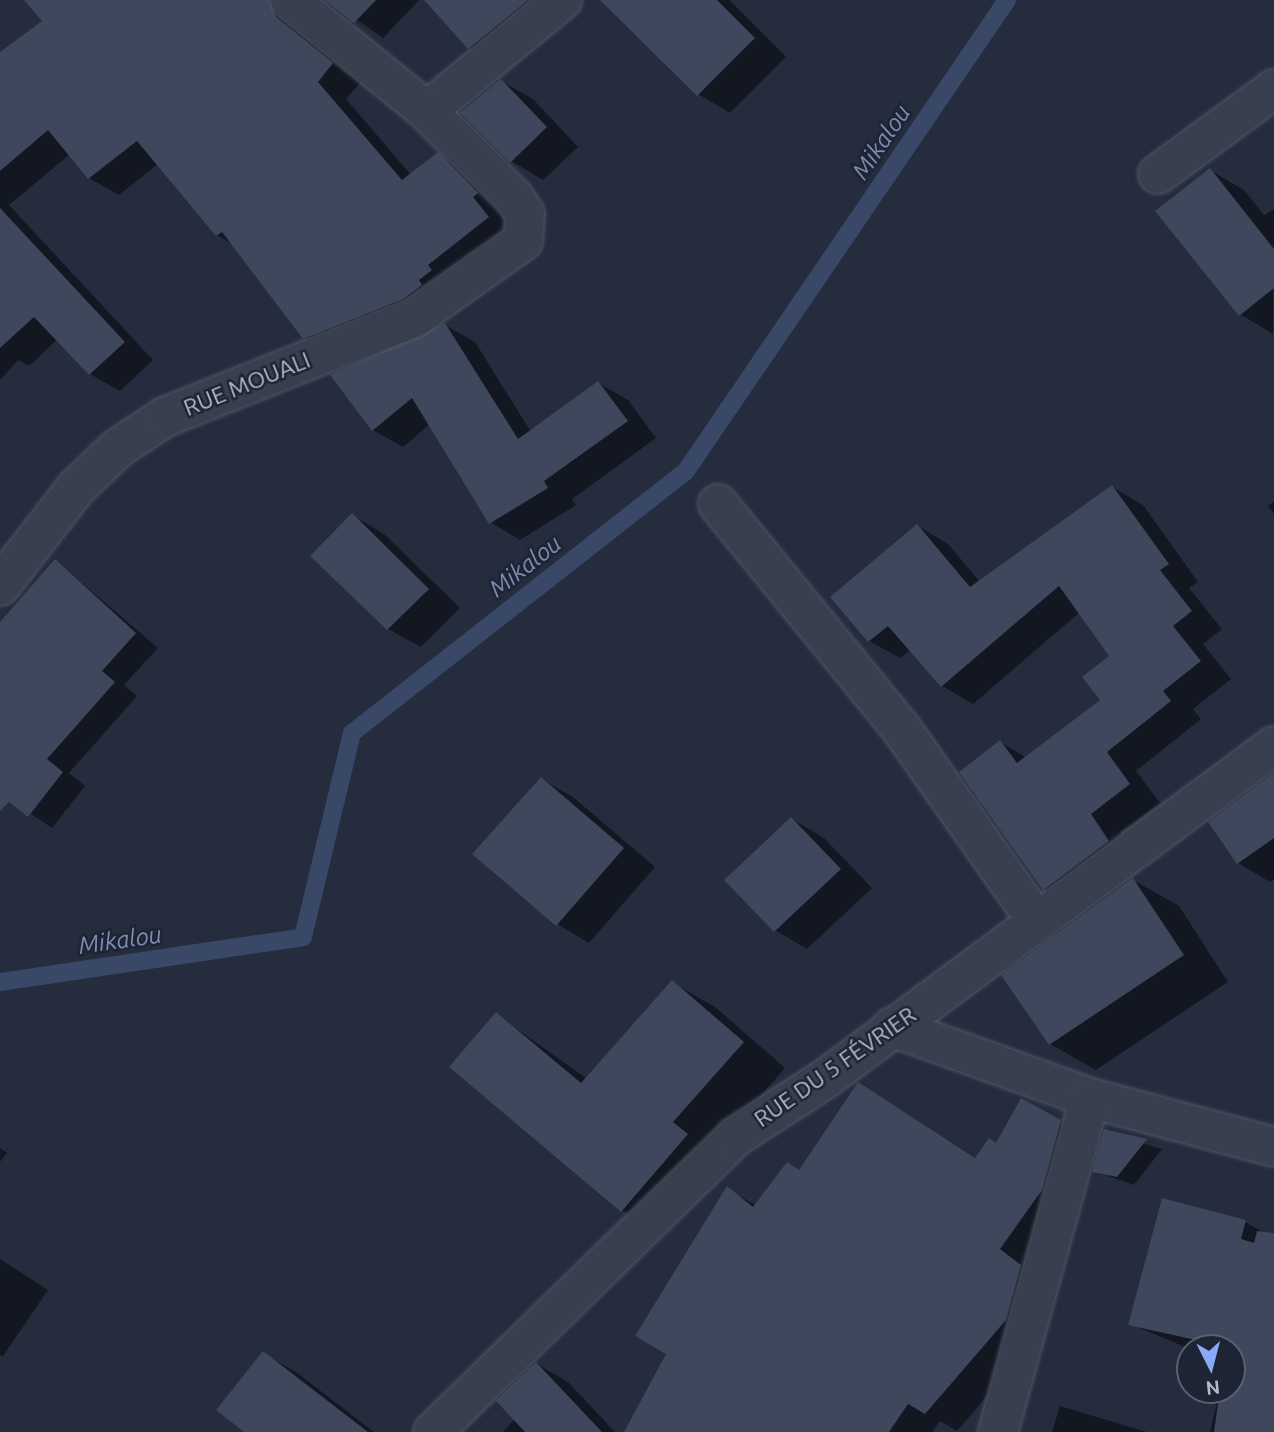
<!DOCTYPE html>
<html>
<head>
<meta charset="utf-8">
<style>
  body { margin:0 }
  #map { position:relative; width:1274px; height:1432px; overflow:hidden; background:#242c3e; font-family:Ubuntu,sans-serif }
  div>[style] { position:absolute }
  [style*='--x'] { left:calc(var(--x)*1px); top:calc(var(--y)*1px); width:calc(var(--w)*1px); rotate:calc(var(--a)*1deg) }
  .shadow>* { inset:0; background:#0007 }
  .stream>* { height:18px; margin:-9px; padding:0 9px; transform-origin:9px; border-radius:9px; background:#394867 }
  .building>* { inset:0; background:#3e475b }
  .roads { filter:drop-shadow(0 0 2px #505766) drop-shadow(0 0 2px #505766) }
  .minor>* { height:38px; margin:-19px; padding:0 19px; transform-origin:19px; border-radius:19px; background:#383f4e }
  span { translate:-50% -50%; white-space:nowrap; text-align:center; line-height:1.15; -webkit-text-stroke:5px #1d2433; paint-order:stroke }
  .street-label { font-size:23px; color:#b4bac9 }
  .water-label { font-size:24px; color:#7c8db1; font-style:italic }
  .north { position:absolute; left:1176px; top:1334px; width:70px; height:70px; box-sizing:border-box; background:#1d2433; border:2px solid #59606f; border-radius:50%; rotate:174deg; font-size:19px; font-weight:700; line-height:28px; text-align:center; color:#b4bac9 }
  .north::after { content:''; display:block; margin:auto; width:24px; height:32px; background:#8aa9f8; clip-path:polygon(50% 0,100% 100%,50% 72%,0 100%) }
</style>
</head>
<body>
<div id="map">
  <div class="shadow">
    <i style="clip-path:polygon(26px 0,262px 0,362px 81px,346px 99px,411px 175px,438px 155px,468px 172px,506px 210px,502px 215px,518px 235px,334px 355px,304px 337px,234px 245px,217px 235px,158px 164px,119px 195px,89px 178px,70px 154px,9px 205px,153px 360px,120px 391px,90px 374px,58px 339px,29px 366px,18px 360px,0 380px,0 54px,45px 21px)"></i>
    <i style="clip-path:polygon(328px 0,419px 0,383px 38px)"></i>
    <i style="clip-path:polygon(426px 0,532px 0,550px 20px,497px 64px,469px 48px)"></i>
    <i style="clip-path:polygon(603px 0,729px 0,786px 57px,730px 113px,698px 94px)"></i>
    <i style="clip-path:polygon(501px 81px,533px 99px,578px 147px,543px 180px,511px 161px)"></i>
    <i style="clip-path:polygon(1210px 170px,1244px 190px,1264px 215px,1274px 209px,1273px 334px,1240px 314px)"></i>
    <i style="clip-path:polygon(445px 325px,475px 342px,531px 432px,598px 383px,628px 400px,656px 438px,572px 499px,576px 505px,520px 540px,490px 522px,430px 424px,403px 447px,373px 430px)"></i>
    <i style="clip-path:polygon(1112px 487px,1143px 505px,1198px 582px,1189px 588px,1222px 629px,1203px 644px,1231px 679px,1193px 709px,1201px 719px,1136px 771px,1160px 803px,1120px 832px,1138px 860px,1075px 907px,1044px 889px,1000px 742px,1027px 758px,1102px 700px,1112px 656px,1080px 612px,973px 704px,942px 686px,911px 649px,900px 658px,869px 641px,918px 526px,948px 544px,980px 582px)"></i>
    <i style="clip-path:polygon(1274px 501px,1274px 514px,1268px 506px)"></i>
    <i style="clip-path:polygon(352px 515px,384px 534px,460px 608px,421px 647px,388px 629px,313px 556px)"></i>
    <i style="clip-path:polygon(56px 561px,158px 648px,124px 685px,137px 696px,69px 773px,85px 786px,52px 828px,0 793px,0 628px)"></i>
    <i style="clip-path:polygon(1274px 775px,1274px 879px,1270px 882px,1238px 863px)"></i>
    <i style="clip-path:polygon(541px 779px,573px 797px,655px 867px,589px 943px,557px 924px)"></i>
    <i style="clip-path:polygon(792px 819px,824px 838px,872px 888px,807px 949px,775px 930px)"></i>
    <i style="clip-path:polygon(1133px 880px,1179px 906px,1228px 982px,1096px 1070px,1050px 1044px)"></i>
    <i style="clip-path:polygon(673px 983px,715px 1007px,785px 1068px,715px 1148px,729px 1159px,664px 1235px,622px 1210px,496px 1014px,587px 1079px)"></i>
    <i style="clip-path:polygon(858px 1084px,977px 1159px,997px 1145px,1022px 1100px,1092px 1140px,1037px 1338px,957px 1431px,940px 1421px,932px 1432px,626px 1432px,668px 1354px,727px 1189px,757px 1206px,800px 1171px)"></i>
    <i style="clip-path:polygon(1105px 1132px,1162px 1149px,1134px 1185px,1094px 1171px)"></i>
    <i style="clip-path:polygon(0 1148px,7px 1153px,0 1162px)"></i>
    <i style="clip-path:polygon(1245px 1222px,1274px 1238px,1274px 1432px,1210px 1432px,1220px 1390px,1232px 1390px,1232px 1348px,1190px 1349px,1130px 1324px)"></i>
    <i style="clip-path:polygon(0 1259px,48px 1290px,3px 1356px,0 1355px)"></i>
    <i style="clip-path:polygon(264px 1354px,296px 1372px,374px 1432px,247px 1432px)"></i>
    <i style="clip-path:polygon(537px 1364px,568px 1382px,615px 1432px,503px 1432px,515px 1419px)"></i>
    <i style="clip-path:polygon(1060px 1406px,1147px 1432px,1052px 1432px)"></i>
  </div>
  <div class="stream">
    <i style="--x:0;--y:982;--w:306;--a:-8.4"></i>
    <i style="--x:303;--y:937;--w:210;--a:-76.5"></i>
    <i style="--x:352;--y:733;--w:424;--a:-38.1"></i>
    <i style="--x:686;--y:471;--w:570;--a:-55.72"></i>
  </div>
  <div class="building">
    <i style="clip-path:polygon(24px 0,269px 0,276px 17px,333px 63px,318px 82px,402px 180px,438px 152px,478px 193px,473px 197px,489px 217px,428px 265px,432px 270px,419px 280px,422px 285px,403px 299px,303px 339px,222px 232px,216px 236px,137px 141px,88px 179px,48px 130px,0 171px,0 52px,42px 21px)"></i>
    <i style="clip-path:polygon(325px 0,376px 0,354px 23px)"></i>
    <i style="clip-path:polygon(424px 0,528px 0,468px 49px)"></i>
    <i style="clip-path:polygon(600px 0,717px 0,755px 38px,697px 96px)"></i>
    <i style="clip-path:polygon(501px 79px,547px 127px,510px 163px,460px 113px)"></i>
    <i style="clip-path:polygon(1210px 168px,1274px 249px,1274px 288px,1239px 316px,1155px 211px)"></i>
    <i style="clip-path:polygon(0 208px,125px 342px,89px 375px,34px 317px,0 348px)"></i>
    <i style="clip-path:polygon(445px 323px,518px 439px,598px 381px,628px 421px,544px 481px,548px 488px,489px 524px,412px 398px,372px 431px,330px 375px)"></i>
    <i style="clip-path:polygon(1112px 485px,1169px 564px,1160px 570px,1192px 611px,1173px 626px,1201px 661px,1163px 691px,1171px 701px,1107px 752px,1130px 784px,1091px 814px,1109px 841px,1043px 890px,959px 772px,1000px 740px,1017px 763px,1100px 700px,1082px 677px,1109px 656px,1059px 586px,941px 687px,888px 626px,868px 642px,830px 597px,917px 524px,970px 587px)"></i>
    <i style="clip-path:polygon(352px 513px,429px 589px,387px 630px,310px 556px)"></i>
    <i style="clip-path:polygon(55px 559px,136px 633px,102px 671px,115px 682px,47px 759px,63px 772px,28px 817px,9px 802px,0 811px,0 622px)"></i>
    <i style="clip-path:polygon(1274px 773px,1274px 838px,1237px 864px,1208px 822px)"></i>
    <i style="clip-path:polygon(541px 777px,624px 848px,556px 926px,472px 854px)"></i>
    <i style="clip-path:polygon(791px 817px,841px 869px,774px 932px,724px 880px)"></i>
    <i style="clip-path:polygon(1133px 878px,1184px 955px,1049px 1045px,1001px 975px)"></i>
    <i style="clip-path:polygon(672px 980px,744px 1042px,673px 1122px,688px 1134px,621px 1212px,449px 1067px,496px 1012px,581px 1083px)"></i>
    <i style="clip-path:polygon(858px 1082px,975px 1158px,989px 1138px,996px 1143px,1021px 1098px,1061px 1120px,1042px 1190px,1000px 1249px,1021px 1265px,1006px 1320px,925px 1414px,908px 1404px,889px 1432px,624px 1432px,666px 1354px,635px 1336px,727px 1186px,753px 1207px,787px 1162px,799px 1170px)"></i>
    <i style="clip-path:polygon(1104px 1129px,1147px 1139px,1117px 1177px,1092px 1172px)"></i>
    <i style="clip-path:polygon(1162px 1198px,1246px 1220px,1241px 1239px,1254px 1243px,1257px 1231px,1274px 1233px,1274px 1432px,1214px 1432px,1220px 1390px,1232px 1390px,1232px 1348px,1128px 1325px)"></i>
    <i style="clip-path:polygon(263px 1351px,368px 1432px,244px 1432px,216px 1410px)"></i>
    <i style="clip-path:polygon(536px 1362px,602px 1432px,525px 1432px,496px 1401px)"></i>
  </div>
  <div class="roads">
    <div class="minor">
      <i style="--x:427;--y:111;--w:175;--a:-39.4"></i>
      <i style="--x:1158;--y:174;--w:144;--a:-36.2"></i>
      <i style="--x:718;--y:504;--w:293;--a:50.8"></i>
      <i style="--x:903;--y:731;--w:233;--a:54.9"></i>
      <i style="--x:0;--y:586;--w:124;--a:-52.2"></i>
      <i style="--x:76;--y:488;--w:58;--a:-43.6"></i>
      <i style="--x:118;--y:448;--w:56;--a:-33.4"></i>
      <i style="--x:165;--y:417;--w:268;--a:-21.7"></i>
      <i style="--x:414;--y:318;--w:133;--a:-35.2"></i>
      <i style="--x:523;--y:241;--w:27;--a:-86"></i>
      <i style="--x:525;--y:214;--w:18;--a:-124"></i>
      <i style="--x:515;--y:199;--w:124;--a:-135"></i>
      <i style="--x:427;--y:111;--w:176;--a:-141"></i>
      <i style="--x:892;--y:1027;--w:210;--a:19.7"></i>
      <i style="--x:1090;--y:1098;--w:190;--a:14.9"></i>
      <i style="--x:433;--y:1432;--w:422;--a:-44.3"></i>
      <i style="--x:735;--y:1137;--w:107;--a:-32.8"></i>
      <i style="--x:825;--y:1079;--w:559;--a:-36.56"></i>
      <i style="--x:998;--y:1432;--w:346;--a:-74.6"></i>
    </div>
  </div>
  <div class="street-label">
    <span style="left:247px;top:384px;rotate:-22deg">RUE MOUALI</span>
    <span style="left:835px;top:1067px;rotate:-35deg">RUE DU 5 FÉVRIER</span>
  </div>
  <div class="water-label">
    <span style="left:881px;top:142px;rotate:-56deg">Mikalou</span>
    <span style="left:525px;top:566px;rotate:-38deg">Mikalou</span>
    <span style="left:120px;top:940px;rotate:-8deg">Mikalou</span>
  </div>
  <div class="north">N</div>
</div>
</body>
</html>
